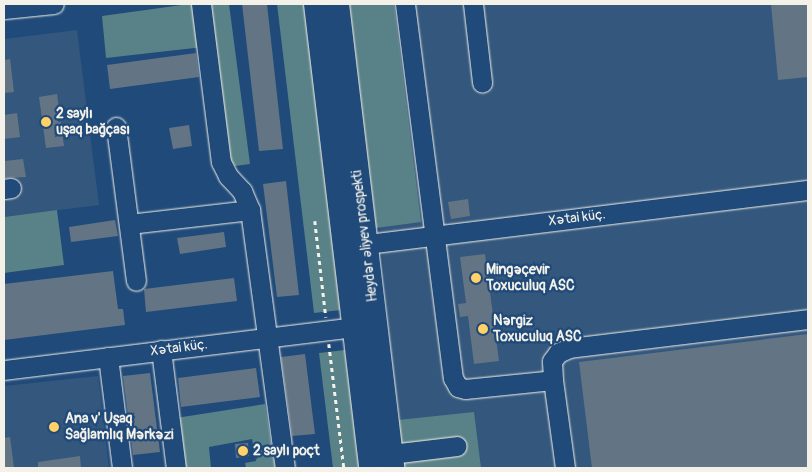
<!DOCTYPE html>
<html>
<head>
<meta charset="utf-8">
<style>
  body { margin:0 }
  #map { position:relative; width:812px; height:472px; overflow:hidden; background:#1f4a7a; font-family:Pangolin,sans-serif }
  div>[style] { position:absolute }
  [style*='--x'] { left:calc(var(--x)*1px); top:calc(var(--y)*1px); width:calc(var(--w)*1px); rotate:calc(var(--a)*1deg) }
  .built>* { inset:0; background:#33577d }
  .green>* { inset:0; background:#598188 }
  .building>* { inset:0; background:#637584 }
  .path>* { height:2.5px; margin-top:-1.25px; transform-origin:0; background:repeating-linear-gradient(90deg,#f4f1e8 0 4px,transparent 0 8px) }
  .roads { filter:drop-shadow(0 0 1px #f4f1e8) drop-shadow(0 0 1px #f4f1e8) }
  .minor>* { height:19px; margin:-9.5px; padding:0 9.5px; transform-origin:9.5px; border-radius:9.5px; background:#1f4a7a }
  .major>* { height:24px; margin:-12px; padding:0 12px; transform-origin:12px; border-radius:12px; background:#1f4a7a }
  .dots>* { width:14px; height:14px; translate:-50% -50%; box-sizing:border-box; border:2px solid #1f4a7a; border-radius:50% }
  span { translate:-50% -50%; white-space:nowrap; text-align:center; line-height:1.15; -webkit-text-stroke:4.5px #1f4a7a; paint-order:stroke }
  .poi-label { font-size:14px; color:#f4f1e8; font-weight:700 }
  .left { translate:0 -50%; text-align:left }
  .street-label { font-size:14px; color:#f4f1e8 }
  .frame { position:absolute; inset:0; border:5px solid #f4f1e8; pointer-events:none }
</style>
</head>
<body>
<div id="map">
  <div class="built">
    <i style="clip-path:polygon(360px 4px,808px 4px,808px 468px,401px 468px)"></i>
    <i style="clip-path:polygon(77px 30px,99px 205px,4px 217px,4px 39px)"></i>
    <i style="clip-path:polygon(98px 376px,109px 468px,4px 468px,4px 386px)"></i>
  </div>
  <div class="green">
    <i style="clip-path:polygon(189px 4px,229px 4px,250px 164px,235px 166px,227px 154px,212px 46px,106px 58px,102px 16px)"></i>
    <i style="clip-path:polygon(277px 4px,304px 4px,341px 310px,314px 313px)"></i>
    <i style="clip-path:polygon(348px 4px,394px 4px,421px 222px,376px 228px)"></i>
    <i style="clip-path:polygon(57px 210px,64px 265px,4px 273px,4px 217px)"></i>
    <i style="clip-path:polygon(345px 350px,360px 468px,333px 468px,319px 353px)"></i>
    <i style="clip-path:polygon(265px 404px,275px 468px,246px 468px,245px 463px,256px 461px,252px 439px,209px 447px,211px 468px,183px 468px,176px 418px)"></i>
    <i style="clip-path:polygon(474px 412px,481px 468px,404px 468px,398px 420px)"></i>
  </div>
  <div class="building">
    <i style="clip-path:polygon(242px 4px,267px 4px,283px 149px,259px 151px)"></i>
    <i style="clip-path:polygon(771px 4px,808px 4px,808px 77px,778px 80px)"></i>
    <i style="clip-path:polygon(196px 53px,199px 77px,110px 89px,107px 65px)"></i>
    <i style="clip-path:polygon(10px 59px,14px 92px,4px 93px,4px 60px)"></i>
    <i style="clip-path:polygon(57px 94px,64px 146px,46px 148px,39px 97px)"></i>
    <i style="clip-path:polygon(17px 113px,20px 137px,4px 139px,4px 115px)"></i>
    <i style="clip-path:polygon(189px 125px,192px 146px,173px 149px,169px 128px)"></i>
    <i style="clip-path:polygon(23px 159px,26px 177px,4px 178px,4px 161px)"></i>
    <i style="clip-path:polygon(286px 181px,299px 295px,277px 297px,263px 184px)"></i>
    <i style="clip-path:polygon(468px 199px,470px 216px,451px 219px,448px 202px)"></i>
    <i style="clip-path:polygon(115px 220px,118px 236px,71px 242px,69px 227px)"></i>
    <i style="clip-path:polygon(224px 232px,226px 247px,180px 254px,177px 238px)"></i>
    <i style="clip-path:polygon(485px 254px,499px 361px,474px 364px,468px 316px,460px 317px,458px 304px,466px 303px,460px 257px)"></i>
    <i style="clip-path:polygon(113px 271px,118px 309px,123px 309px,125px 325px,4px 340px,4px 284px)"></i>
    <i style="clip-path:polygon(234px 278px,237px 301px,146px 312px,144px 289px)"></i>
    <i style="clip-path:polygon(808px 334px,808px 468px,592px 468px,579px 362px)"></i>
    <i style="clip-path:polygon(305px 354px,315px 434px,292px 436px,281px 357px)"></i>
    <i style="clip-path:polygon(256px 368px,260px 397px,181px 407px,178px 378px)"></i>
    <i style="clip-path:polygon(150px 373px,160px 452px,133px 455px,123px 376px)"></i>
    <i style="clip-path:polygon(10px 437px,14px 468px,4px 468px,4px 438px)"></i>
    <i style="clip-path:polygon(248px 443px,249px 456px,236px 458px,235px 444px)"></i>
    <i style="clip-path:polygon(80px 456px,81px 468px,38px 468px,38px 462px)"></i>
  </div>
  <div class="path">
    <i style="--x:315;--y:221;--w:97;--a:83.5"></i>
    <i style="--x:329;--y:344;--w:125;--a:83.1"></i>
  </div>
  <div class="roads">
    <div class="minor">
      <i style="--x:201;--y:4;--w:159;--a:82.8"></i>
      <i style="--x:221;--y:162;--w:16;--a:63"></i>
      <i style="--x:228;--y:176;--w:21;--a:47"></i>
      <i style="--x:242;--y:191;--w:21;--a:67"></i>
      <i style="--x:250;--y:210;--w:260;--a:82.3"></i>
      <i style="--x:405;--y:4;--w:377;--a:82.7"></i>
      <i style="--x:453;--y:378;--w:10;--a:61"></i>
      <i style="--x:458;--y:387;--w:7;--a:16"></i>
      <i style="--x:465;--y:389;--w:88;--a:-5.8"></i>
      <i style="--x:553;--y:380;--w:89;--a:82.2"></i>
      <i style="--x:473;--y:4;--w:79;--a:83.4"></i>
      <i style="--x:4;--y:9;--w:50;--a:-5.7"></i>
      <i style="--x:116;--y:127;--w:155;--a:82.6"></i>
      <i style="--x:4;--y:189;--w:7;--a:-8"></i>
      <i style="--x:129;--y:224;--w:122;--a:-6.6"></i>
      <i style="--x:351;--y:246;--w:460;--a:-7"></i>
      <i style="--x:161;--y:350;--w:119;--a:82.8"></i>
      <i style="--x:108;--y:357;--w:112;--a:82.8"></i>
      <i style="--x:4;--y:370;--w:353;--a:-7"></i>
      <i style="--x:553;--y:380;--w:19;--a:-93"></i>
      <i style="--x:552;--y:361;--w:10;--a:-53"></i>
      <i style="--x:558;--y:353;--w:12;--a:-24"></i>
      <i style="--x:569;--y:348;--w:241;--a:-6.9"></i>
      <i style="--x:391;--y:454;--w:66;--a:-6.9"></i>
    </div>
    <div class="major">
      <i style="--x:316;--y:4;--w:467;--a:83.2"></i>
      <i style="--x:337;--y:4;--w:467;--a:83.2"></i>
    </div>
  </div>
  <div class="dots">
    <i style="left:46px;top:122px;background:#ffd166"></i>
    <i style="left:476px;top:278px;background:#ffd166"></i>
    <i style="left:483px;top:329px;background:#ffd166"></i>
    <i style="left:54px;top:427px;background:#ffd166"></i>
    <i style="left:243px;top:451px;background:#ffd166"></i>
  </div>
  <div class="poi-label">
    <span class="left" style="left:56px;top:122px">2 saylı<br>uşaq bağçası</span>
    <span class="left" style="left:486px;top:278px">Mingəçevir<br>Toxuculuq ASC</span>
    <span class="left" style="left:493px;top:329px">Nərgiz<br>Toxuculuq ASC</span>
    <span class="left" style="left:65px;top:427px">Ana v' Uşaq<br>Sağlamlıq Mərkəzi</span>
    <span class="left" style="left:253px;top:451px">2 saylı poçt</span>
  </div>
  <div class="street-label">
    <span style="left:577px;top:218px;rotate:-7deg">Xətai küç.</span>
    <span style="left:365px;top:236px;rotate:-97deg">Heydər Əliyev prospekti</span>
    <span style="left:179px;top:348px;rotate:-7deg">Xətai küç.</span>
  </div>
  <div class="frame"></div>
</div>
</body>
</html>
